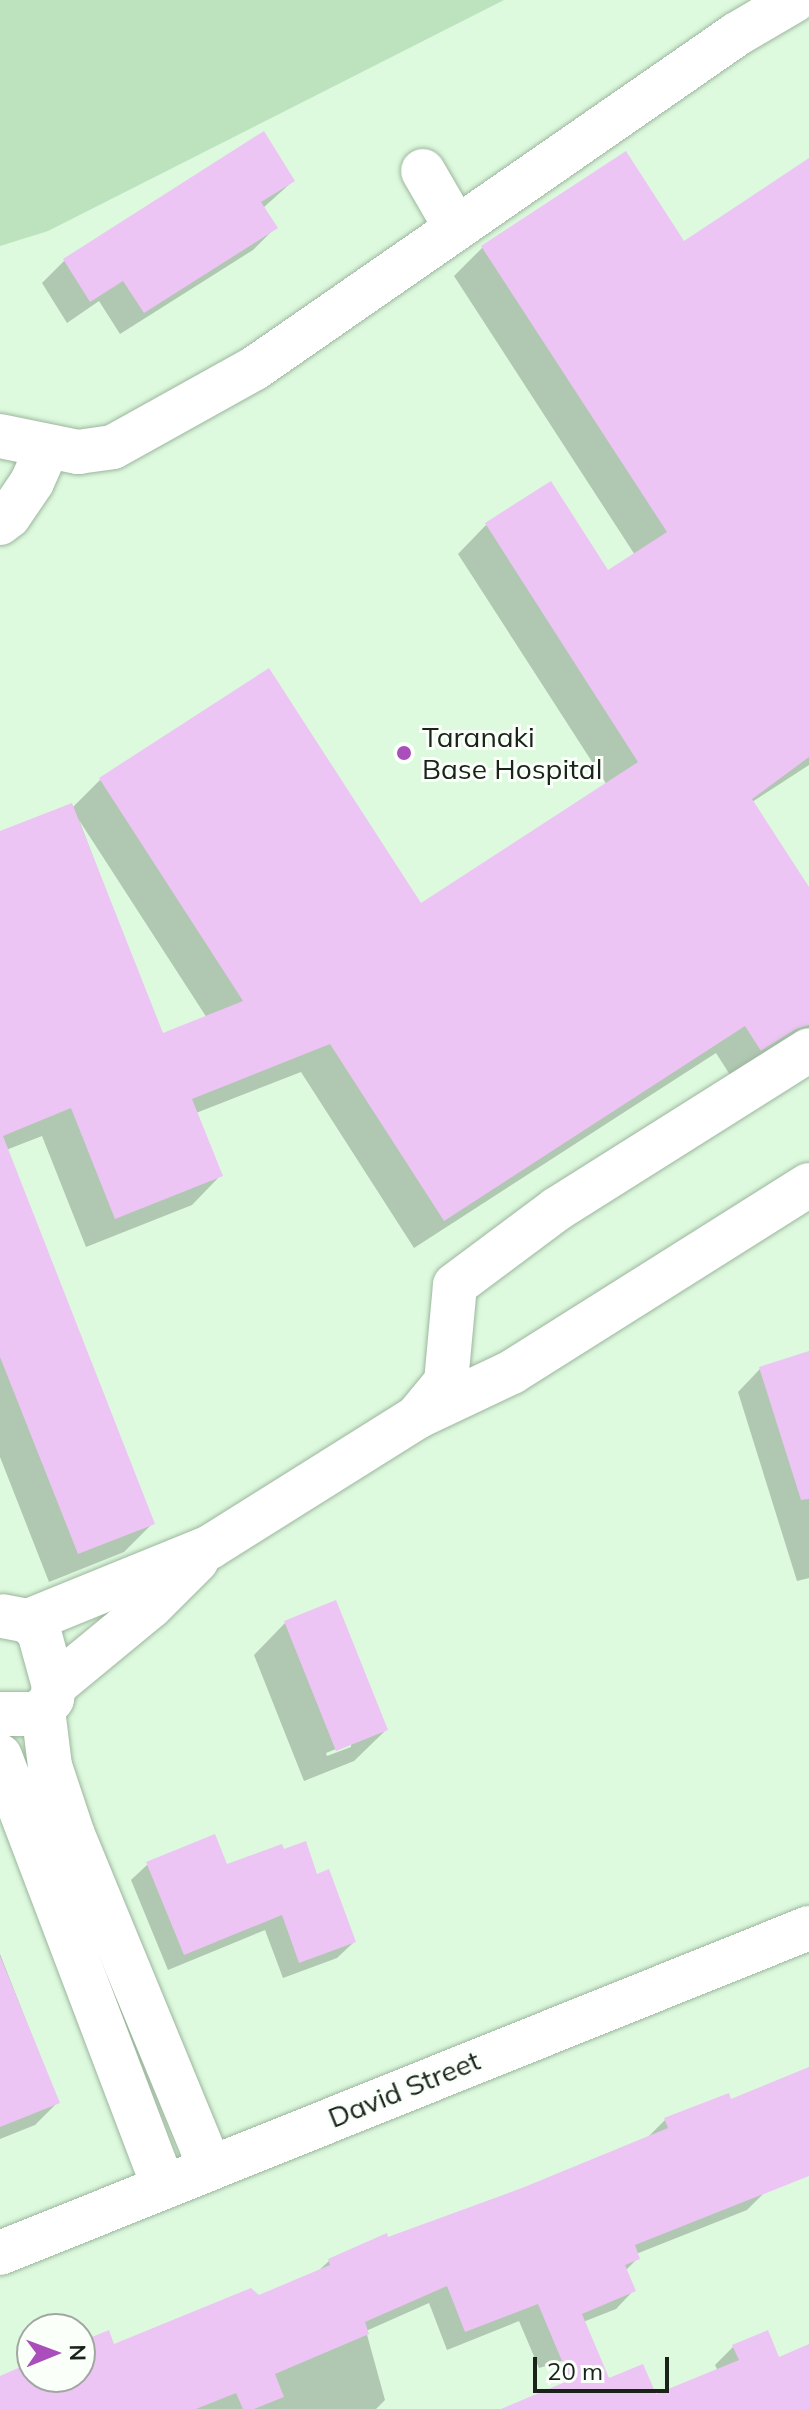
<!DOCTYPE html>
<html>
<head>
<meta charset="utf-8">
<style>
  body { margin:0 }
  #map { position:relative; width:809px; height:2409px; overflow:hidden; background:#ddf9de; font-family:Mulish,sans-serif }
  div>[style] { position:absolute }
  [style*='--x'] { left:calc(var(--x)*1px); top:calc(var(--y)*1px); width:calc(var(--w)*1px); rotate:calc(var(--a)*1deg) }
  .green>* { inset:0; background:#bde3be }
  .shadow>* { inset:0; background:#0003 }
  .building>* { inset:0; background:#edc5f4 }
  .roads { filter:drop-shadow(0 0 2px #9cb69d) drop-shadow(0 0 2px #9cb69d) }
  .minor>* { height:44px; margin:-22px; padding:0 22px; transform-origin:22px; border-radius:22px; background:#fff }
  .dots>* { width:22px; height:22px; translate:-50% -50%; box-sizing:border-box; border:4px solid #fafffa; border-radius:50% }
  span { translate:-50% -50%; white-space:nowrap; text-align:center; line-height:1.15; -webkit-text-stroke:6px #fafffa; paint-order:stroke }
  .poi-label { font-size:28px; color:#19231a }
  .left { translate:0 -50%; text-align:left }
  .street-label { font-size:28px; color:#19231a }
  .north { position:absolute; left:16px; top:2313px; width:80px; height:80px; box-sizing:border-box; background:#fafffa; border:2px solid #a0a7a0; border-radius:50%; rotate:89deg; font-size:22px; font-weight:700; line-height:32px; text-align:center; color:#19231a }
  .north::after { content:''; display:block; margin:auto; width:28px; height:36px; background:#a94eba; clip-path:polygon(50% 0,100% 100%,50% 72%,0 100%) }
  .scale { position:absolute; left:533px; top:2357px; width:136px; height:36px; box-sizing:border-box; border:4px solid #19231a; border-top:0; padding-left:10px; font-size:24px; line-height:28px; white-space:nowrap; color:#19231a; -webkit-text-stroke:6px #fafffa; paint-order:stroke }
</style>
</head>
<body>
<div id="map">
  <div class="green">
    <i style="clip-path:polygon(0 0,504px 0,48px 231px,0 246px)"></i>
  </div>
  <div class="shadow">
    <i style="clip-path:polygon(263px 134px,293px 181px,263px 208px,275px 228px,253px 250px,120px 334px,99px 301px,67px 323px,42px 283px,64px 261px)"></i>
    <i style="clip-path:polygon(evenodd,809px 160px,809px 765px,752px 802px,809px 891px,809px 1037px,732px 1078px,716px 1053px,414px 1248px,301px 1072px,196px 1113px,220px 1176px,192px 1205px,86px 1247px,42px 1136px,6px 1150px,153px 1523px,124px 1552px,49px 1582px,0 1457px,0 833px,72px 808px,100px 780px,420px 906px,607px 785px,458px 554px,486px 525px,607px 573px,635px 555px,454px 276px,482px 248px,683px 244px,809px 160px,79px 820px,207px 1018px,162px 1036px,79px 820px)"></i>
    <i style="clip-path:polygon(809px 1354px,809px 1578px,797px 1581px,738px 1392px,760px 1369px)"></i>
    <i style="clip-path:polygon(evenodd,285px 1623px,386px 1730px,354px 1761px,304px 1781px,254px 1655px,285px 1623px,351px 1743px,351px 1747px,327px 1756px,326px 1753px,351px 1743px)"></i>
    <i style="clip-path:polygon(148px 1864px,226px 1866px,316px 1876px,354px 1942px,337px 1958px,283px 1978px,265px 1930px,168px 1970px,131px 1880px)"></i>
    <i style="clip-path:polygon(0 1954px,58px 2102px,35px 2125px,0 2139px)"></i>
    <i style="clip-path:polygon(809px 2069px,809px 2170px,766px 2191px,747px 2210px,636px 2254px,638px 2258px,625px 2271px,634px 2290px,616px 2309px,583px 2322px,572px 2358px,539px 2368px,519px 2321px,447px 2350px,429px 2303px,366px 2331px,385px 2400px,376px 2409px,0 2409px,0 2378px,32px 2365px,32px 2377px,80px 2377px,80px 2344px,113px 2347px,258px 2298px,316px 2273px,329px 2261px,523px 2189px,646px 2139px,665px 2120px,728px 2095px,730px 2102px)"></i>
    <i style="clip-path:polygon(734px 2346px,778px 2359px,809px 2346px,809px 2409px,565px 2409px,654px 2397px,718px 2371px,715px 2365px)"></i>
  </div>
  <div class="building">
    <i style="clip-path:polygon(264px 131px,295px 181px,261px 202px,278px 228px,144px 313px,123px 281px,90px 302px,63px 259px)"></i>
    <i style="clip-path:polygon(626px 151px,684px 241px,809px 158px,809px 757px,752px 799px,809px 887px,809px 1025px,796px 1029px,761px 1051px,745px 1026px,444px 1221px,330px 1044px,192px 1099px,223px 1176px,115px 1219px,71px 1108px,3px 1136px,155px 1524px,78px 1554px,0 1357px,0 831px,72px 803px,163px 1033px,243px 1001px,99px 778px,269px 668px,421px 903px,638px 762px,485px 523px,551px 481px,608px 570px,667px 532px,481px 246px)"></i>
    <i style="clip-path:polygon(809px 1351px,809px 1499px,801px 1500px,759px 1367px)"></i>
    <i style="clip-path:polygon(336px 1600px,388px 1730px,336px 1751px,284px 1621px)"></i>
    <i style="clip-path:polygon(215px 1834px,227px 1864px,282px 1844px,284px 1849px,306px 1841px,317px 1874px,329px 1869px,356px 1942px,299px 1963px,282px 1915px,184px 1955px,146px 1862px)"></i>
    <i style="clip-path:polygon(0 1956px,60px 2103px,0 2127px)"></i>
    <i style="clip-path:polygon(809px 2067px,809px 2176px,635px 2245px,640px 2259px,625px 2265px,636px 2291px,582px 2314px,609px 2378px,643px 2364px,656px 2394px,739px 2360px,732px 2345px,768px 2330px,779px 2357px,809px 2344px,809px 2409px,501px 2409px,570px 2380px,538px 2304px,465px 2332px,447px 2286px,365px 2322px,369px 2334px,275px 2374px,284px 2397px,254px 2409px,243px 2409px,236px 2393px,196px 2409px,0 2409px,0 2376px,32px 2362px,32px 2377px,80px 2377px,80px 2342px,109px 2330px,114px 2344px,251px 2288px,259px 2295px,330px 2265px,328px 2259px,387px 2233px,388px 2237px,522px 2188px,668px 2128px,664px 2118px,729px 2093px,731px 2099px)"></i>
  </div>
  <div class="roads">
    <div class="minor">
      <i style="--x:423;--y:171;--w:66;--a:59.9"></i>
      <i style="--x:0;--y:436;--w:80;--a:11.6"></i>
      <i style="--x:78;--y:452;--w:35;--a:-8"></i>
      <i style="--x:113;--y:447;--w:162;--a:-29.1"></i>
      <i style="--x:255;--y:368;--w:586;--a:-34.72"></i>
      <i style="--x:737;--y:34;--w:67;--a:-30.4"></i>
      <i style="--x:0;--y:523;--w:11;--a:-38"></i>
      <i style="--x:9;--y:516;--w:41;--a:-55.9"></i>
      <i style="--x:32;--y:482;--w:37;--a:-66"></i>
      <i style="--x:417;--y:1417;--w:45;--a:-50.4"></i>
      <i style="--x:446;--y:1382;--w:97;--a:-84.7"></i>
      <i style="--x:455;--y:1285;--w:127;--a:-36.7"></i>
      <i style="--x:557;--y:1209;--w:298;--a:-32.2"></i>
      <i style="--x:28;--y:1621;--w:196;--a:-22.1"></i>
      <i style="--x:210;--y:1547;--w:244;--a:-32.1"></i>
      <i style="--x:417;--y:1417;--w:105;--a:-25.3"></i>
      <i style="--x:512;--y:1372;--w:351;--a:-32.2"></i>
      <i style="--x:54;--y:1686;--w:124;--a:-39.5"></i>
      <i style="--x:150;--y:1607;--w:66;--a:-45"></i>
      <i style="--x:43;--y:1710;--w:56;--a:82.9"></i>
      <i style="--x:50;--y:1766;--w:73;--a:71.6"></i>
      <i style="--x:73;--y:1835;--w:359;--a:67.6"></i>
      <i style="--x:0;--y:1714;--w:33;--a:0"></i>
      <i style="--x:33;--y:1714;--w:11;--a:-22"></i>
      <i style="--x:43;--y:1710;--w:14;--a:-51"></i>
      <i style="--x:52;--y:1699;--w:13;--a:-81"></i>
      <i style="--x:54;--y:1686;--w:56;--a:-105.5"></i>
      <i style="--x:39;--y:1632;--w:16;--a:-135"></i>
      <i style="--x:28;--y:1621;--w:25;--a:-169"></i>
      <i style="--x:0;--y:1756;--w:460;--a:69.2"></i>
      <i style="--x:0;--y:2253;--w:872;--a:-21.89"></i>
    </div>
  </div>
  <div class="dots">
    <i style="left:404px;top:753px;background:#a94eba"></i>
  </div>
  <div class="poi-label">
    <span class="left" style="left:422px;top:753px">Taranaki<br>Base Hospital</span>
  </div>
  <div class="street-label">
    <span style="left:404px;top:2089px;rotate:-22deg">David Street</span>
  </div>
  <div class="north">N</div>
  <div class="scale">20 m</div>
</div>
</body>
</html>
